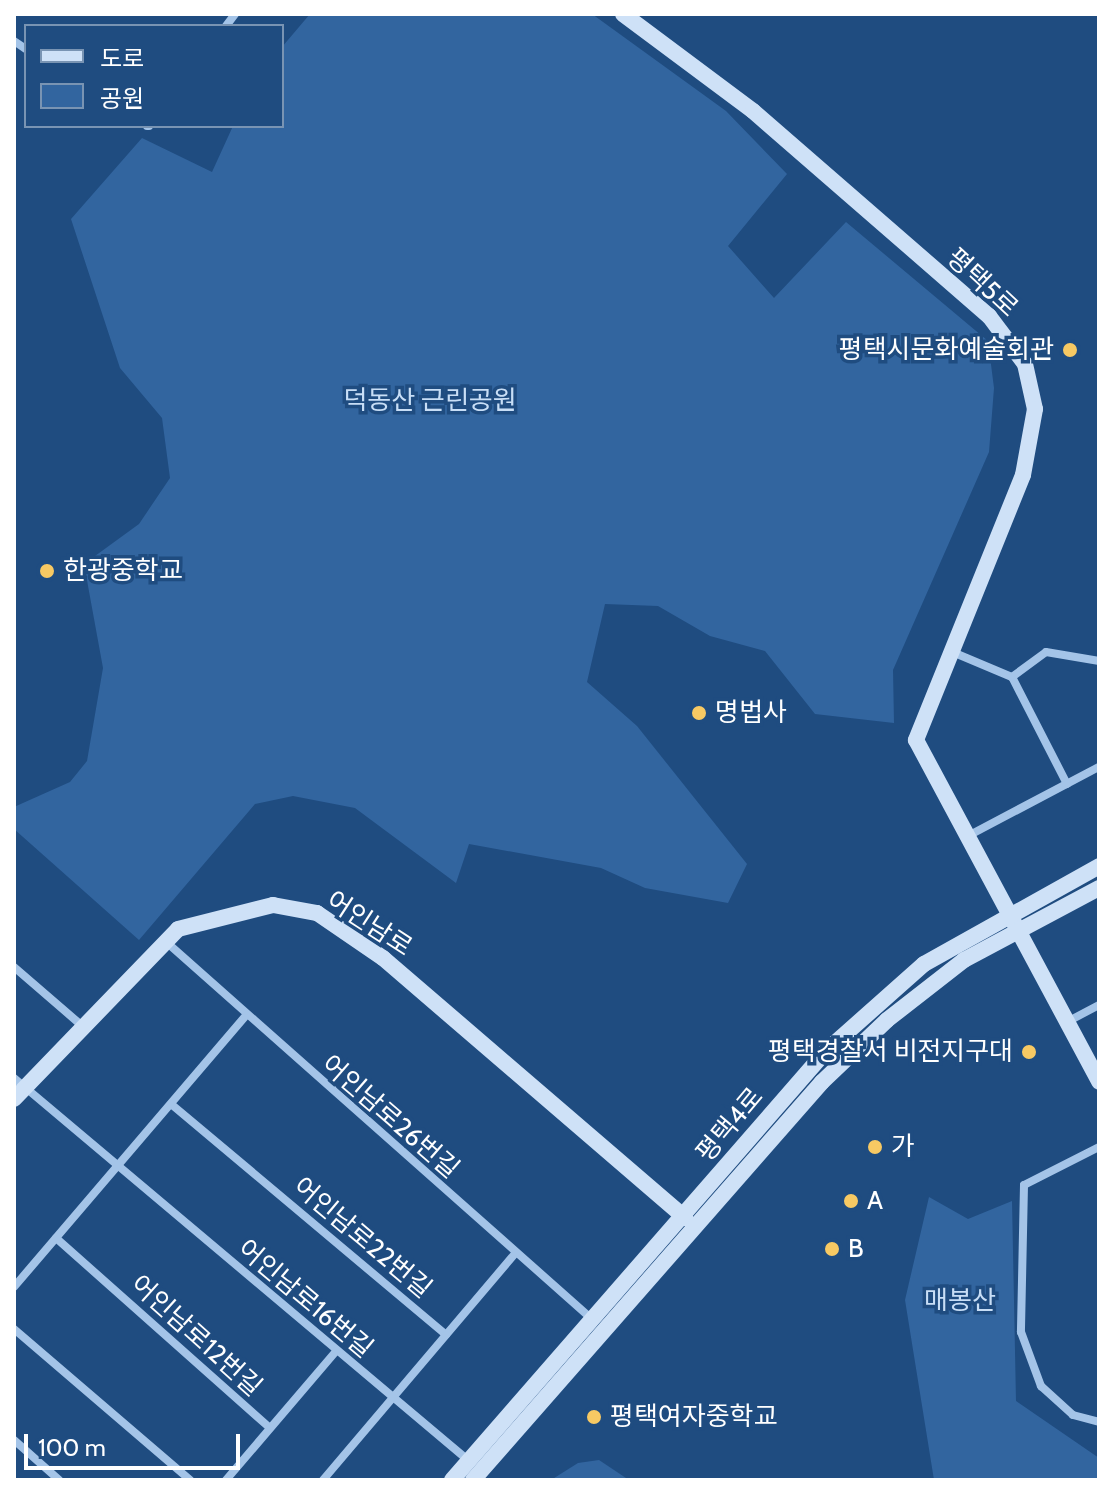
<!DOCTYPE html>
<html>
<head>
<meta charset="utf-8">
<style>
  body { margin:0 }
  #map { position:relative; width:1113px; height:1494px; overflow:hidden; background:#1f4c80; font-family:Cabin,"Noto Sans KR",sans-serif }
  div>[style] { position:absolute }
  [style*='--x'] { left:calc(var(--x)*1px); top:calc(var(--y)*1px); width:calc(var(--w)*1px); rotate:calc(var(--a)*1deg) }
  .green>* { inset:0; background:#32659f }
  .street>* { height:8px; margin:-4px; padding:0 4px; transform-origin:4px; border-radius:4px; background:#a4c4e8 }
  .secondary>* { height:16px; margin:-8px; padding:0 8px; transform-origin:8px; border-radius:8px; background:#cee1f7 }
  .dots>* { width:22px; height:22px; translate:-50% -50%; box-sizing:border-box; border:4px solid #1f4c80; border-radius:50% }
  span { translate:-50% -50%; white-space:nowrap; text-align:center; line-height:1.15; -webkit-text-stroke:7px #1f4c80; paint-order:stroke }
  .street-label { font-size:26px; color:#fff }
  .poi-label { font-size:26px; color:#fff }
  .right { translate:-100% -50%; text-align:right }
  .left { translate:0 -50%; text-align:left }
  .park-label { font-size:26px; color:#c8def6 }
  .frame { position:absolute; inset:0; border:16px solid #fff; pointer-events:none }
  .legend { position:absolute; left:24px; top:24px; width:260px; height:104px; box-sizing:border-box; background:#1f4c80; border:2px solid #7994b3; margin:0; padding:10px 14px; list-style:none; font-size:24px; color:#fff }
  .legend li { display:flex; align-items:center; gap:16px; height:40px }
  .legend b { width:40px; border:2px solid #7994b3 }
  .scale { position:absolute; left:24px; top:1434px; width:216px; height:36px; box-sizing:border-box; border:4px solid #fff; border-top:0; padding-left:10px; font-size:24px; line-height:28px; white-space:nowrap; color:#fff; -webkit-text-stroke:6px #1f4c80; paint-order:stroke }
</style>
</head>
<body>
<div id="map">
  <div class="green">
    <i style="clip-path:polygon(310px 14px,592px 14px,726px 111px,787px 174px,728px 246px,774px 298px,846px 222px,988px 341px,994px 388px,989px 452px,893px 670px,894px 723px,815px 714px,765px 651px,710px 636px,658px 606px,605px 604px,587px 682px,637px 726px,747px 864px,728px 903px,645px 888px,601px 868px,469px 844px,456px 883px,355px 808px,293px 796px,255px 804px,139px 940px,14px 829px,14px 807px,70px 782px,87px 761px,103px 668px,84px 564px,139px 524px,170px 478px,162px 418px,120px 368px,71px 219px,142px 138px,212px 172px,233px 126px,282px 126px,282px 47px)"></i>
    <i style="clip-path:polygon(929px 1197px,968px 1219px,1012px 1201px,1016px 1401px,1099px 1458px,1099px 1480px,934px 1480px,905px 1300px)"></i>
    <i style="clip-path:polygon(599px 1460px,629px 1480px,551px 1480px,578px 1463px)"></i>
  </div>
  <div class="street">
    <i style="--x:226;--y:26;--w:15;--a:-53"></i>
    <i style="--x:14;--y:41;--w:14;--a:34"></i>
    <i style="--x:147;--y:126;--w:2;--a:0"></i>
    <i style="--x:950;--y:651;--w:67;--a:22.8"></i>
    <i style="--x:1067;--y:784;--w:120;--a:-117.2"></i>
    <i style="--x:1012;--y:677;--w:42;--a:-36.3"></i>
    <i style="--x:1046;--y:652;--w:54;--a:9.6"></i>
    <i style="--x:966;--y:837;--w:150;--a:-27.8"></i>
    <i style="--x:164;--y:940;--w:573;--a:41.53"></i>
    <i style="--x:14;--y:967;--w:87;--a:40.8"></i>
    <i style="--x:1065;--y:1023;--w:38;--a:-28"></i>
    <i style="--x:14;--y:1078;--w:595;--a:40.09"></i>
    <i style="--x:171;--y:1104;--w:359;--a:40"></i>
    <i style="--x:1099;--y:1147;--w:84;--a:153.1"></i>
    <i style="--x:1024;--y:1185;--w:147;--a:91.2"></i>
    <i style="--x:1021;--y:1332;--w:58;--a:69.7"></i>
    <i style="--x:1041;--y:1386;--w:43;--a:42.2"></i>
    <i style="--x:1073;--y:1415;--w:27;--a:15"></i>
    <i style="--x:56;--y:1238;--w:286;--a:41.6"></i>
    <i style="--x:14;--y:1287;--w:355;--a:-49.5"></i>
    <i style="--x:14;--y:1329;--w:232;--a:40.6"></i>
    <i style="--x:14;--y:1440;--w:60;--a:41.6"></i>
    <i style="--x:226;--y:1480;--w:170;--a:-49.5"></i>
    <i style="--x:323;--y:1480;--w:297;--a:-49.7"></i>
  </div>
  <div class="secondary">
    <i style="--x:623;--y:14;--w:162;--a:36.7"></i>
    <i style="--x:753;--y:111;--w:313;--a:41"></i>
    <i style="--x:989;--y:316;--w:60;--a:53.1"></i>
    <i style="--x:1025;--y:364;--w:46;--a:77.5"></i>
    <i style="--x:1035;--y:409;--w:67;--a:100.3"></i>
    <i style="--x:1023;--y:475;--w:286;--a:112"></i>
    <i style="--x:916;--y:740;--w:388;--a:61.8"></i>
    <i style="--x:14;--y:1099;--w:236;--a:-46"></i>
    <i style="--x:178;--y:929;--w:98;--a:-14.2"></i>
    <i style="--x:273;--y:905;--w:45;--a:10.3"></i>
    <i style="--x:317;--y:913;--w:80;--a:34.3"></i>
    <i style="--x:383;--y:958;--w:399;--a:40.7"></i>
    <i style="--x:452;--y:1480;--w:569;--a:-48.92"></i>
    <i style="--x:826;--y:1051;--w:131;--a:-41.6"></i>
    <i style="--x:924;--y:964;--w:201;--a:-29.2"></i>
    <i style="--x:473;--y:1480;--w:529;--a:-48.75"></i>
    <i style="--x:822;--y:1082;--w:90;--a:-43.6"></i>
    <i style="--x:887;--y:1020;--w:98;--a:-37.9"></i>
    <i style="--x:964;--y:960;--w:153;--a:-28.1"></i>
  </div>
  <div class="dots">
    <i style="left:1070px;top:350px;background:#f7c963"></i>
    <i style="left:47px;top:571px;background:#f7c963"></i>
    <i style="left:699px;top:713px;background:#f7c963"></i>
    <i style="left:1029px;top:1052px;background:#f7c963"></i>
    <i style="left:875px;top:1147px;background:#f7c963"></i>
    <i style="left:851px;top:1201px;background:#f7c963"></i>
    <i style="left:832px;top:1249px;background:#f7c963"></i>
    <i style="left:594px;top:1417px;background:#f7c963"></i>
  </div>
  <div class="street-label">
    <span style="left:982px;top:283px;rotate:43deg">평택5로</span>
    <span style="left:369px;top:924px;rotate:33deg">어인남로</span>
    <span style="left:390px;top:1117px;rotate:41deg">어인남로26번길</span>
    <span style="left:730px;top:1125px;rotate:-50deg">평택4로</span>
    <span style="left:362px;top:1238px;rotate:40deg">어인남로22번길</span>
    <span style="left:305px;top:1299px;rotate:40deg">어인남로16번길</span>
    <span style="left:196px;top:1336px;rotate:42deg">어인남로12번길</span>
  </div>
  <div class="poi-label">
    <span class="right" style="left:1054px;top:350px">평택시문화예술회관</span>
    <span class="left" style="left:63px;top:571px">한광중학교</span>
    <span class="left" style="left:715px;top:713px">명법사</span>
    <span class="right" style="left:1013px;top:1052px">평택경찰서 비전지구대</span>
    <span class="left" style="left:891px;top:1147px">가</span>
    <span class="left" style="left:867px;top:1201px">A</span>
    <span class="left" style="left:848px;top:1249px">B</span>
    <span class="left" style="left:610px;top:1417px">평택여자중학교</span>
  </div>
  <div class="park-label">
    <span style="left:430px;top:401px">덕동산 근린공원</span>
    <span style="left:960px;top:1301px">매봉산</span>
  </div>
  <div class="frame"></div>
  <ul class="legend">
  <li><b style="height:10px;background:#cee1f7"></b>도로</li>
  <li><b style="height:22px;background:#32659f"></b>공원</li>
  </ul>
  <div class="scale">100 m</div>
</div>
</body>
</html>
